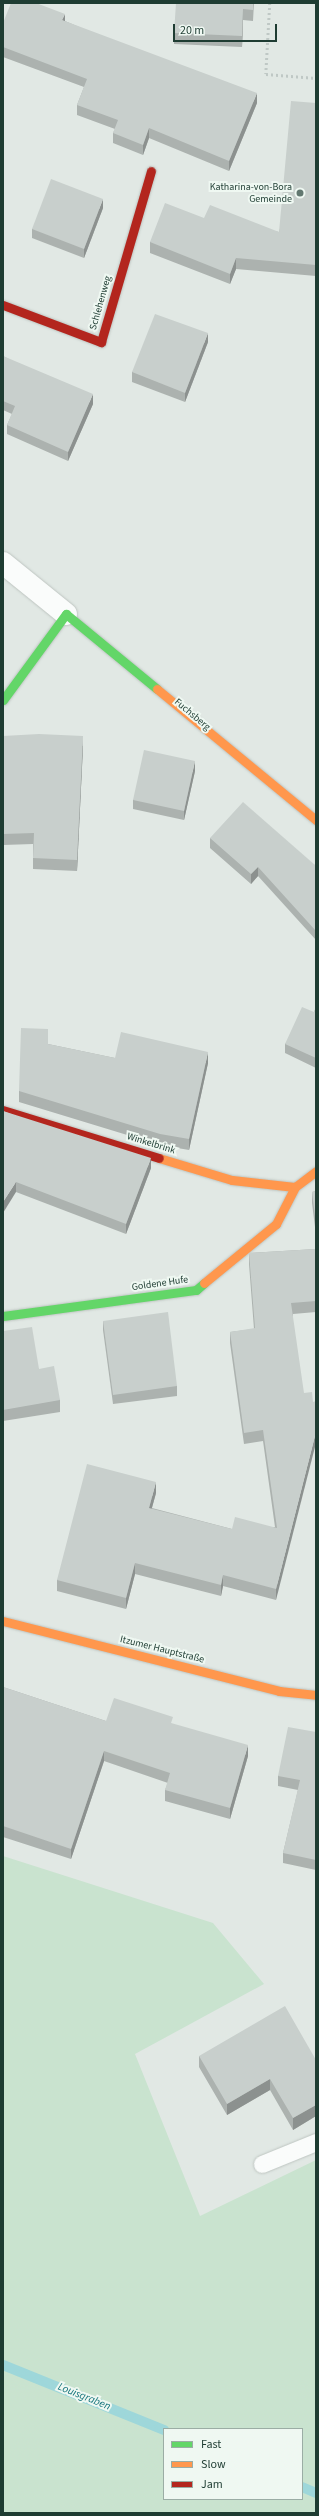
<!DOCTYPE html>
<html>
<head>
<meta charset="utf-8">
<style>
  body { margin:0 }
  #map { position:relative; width:319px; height:2516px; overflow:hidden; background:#e1e8e4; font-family:"Source Sans 3",sans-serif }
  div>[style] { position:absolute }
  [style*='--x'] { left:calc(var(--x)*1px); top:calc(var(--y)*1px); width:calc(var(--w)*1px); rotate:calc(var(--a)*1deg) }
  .green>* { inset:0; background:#c9e3cf }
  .stream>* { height:10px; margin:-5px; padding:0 5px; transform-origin:5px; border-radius:5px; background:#9ed7da }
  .path>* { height:2.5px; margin-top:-1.25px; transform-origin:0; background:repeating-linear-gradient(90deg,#bfc8c5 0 2px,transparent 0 5px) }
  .roads { filter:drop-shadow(0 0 1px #bec5c1) drop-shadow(0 0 1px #bec5c1) }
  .lane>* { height:17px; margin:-8.5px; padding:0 8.5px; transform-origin:8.5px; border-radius:8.5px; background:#fafcfb }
  .street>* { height:22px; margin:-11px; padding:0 11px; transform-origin:11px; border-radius:11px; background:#fafcfb }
  .fast>* { height:9px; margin:-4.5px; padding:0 4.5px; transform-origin:4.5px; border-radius:4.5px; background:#63d668 }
  .slow>* { height:9px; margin:-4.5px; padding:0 4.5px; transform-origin:4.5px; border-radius:4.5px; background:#ff974d }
  .jam>* { height:9px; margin:-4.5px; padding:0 4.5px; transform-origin:4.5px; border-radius:4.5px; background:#b3261e }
  .wall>* { inset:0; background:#acb2af }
  .shaded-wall>* { inset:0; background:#8c918f }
  .building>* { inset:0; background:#c8cfcc }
  .dots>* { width:11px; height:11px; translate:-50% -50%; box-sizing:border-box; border:2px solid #eff8f2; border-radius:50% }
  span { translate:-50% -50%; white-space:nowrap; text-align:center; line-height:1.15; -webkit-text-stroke:4px #eff8f2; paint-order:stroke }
  .poi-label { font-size:10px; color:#1e3c32 }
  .right { translate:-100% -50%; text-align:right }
  .street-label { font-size:10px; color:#1e3c32 }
  .water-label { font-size:11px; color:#14747c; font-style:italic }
  .frame { position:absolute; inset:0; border:4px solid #1e3c32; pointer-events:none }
  .legend { position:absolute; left:163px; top:2428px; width:140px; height:72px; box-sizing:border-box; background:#eff8f2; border:1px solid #9bada5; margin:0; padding:5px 7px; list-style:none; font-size:12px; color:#1e3c32 }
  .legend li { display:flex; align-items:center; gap:8px; height:20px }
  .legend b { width:20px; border:1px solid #9bada5 }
  .scale { position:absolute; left:173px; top:24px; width:104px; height:18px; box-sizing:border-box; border:2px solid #1e3c32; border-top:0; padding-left:5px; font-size:12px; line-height:14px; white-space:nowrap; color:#1e3c32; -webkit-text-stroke:3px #eff8f2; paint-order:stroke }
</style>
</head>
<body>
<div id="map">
  <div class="green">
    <i style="clip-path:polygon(evenodd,3px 1856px,213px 1923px,264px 1984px,135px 2054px,200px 2216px,316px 2160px,316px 2513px,3px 2513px,3px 1856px,164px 2429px,302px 2429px,302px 2499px,164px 2499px,164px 2429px)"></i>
  </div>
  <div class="stream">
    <i style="--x:3;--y:2365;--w:174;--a:22"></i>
    <i style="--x:302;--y:2487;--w:15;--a:23"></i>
  </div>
  <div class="path">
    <i style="--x:270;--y:3;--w:71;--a:93.2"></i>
    <i style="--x:266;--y:74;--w:50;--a:4.6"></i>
  </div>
  <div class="roads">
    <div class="lane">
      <i style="--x:262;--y:2164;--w:58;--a:-22.2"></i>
    </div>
    <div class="street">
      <i style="--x:3;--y:563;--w:81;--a:39"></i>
    </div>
    <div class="fast">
      <i style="--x:3;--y:700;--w:107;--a:-53.8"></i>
      <i style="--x:66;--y:614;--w:118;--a:39.5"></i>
      <i style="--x:3;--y:1316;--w:195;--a:-7.7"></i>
      <i style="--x:196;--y:1290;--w:11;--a:-41"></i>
    </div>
    <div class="slow">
      <i style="--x:157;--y:689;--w:206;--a:39.5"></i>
      <i style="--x:159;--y:1158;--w:76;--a:16.8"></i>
      <i style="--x:232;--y:1180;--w:63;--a:6.3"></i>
      <i style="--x:204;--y:1283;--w:93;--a:-39.3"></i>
      <i style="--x:276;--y:1224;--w:42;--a:-62.8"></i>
      <i style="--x:295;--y:1187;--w:26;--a:-37"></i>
      <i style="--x:3;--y:1621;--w:285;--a:14.2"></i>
      <i style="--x:279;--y:1691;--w:37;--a:6"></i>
    </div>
    <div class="jam">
      <i style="--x:3;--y:305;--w:105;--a:20.7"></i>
      <i style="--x:101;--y:342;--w:178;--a:-73.7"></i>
      <i style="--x:3;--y:1110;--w:163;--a:17.1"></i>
    </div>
  </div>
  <div class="wall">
    <i style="clip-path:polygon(254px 3px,253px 21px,243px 20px,242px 47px,174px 44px,174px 33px)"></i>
    <i style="clip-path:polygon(65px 21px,257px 103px,229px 171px,149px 138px,143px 155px,113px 143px,113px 133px,115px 129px,77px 115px,77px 105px,84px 87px,3px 57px,3px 23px)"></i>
    <i style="clip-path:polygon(316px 103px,316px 276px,236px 269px,230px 284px,150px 253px,150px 242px,204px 218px,279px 232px)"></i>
    <i style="clip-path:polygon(103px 208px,84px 258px,32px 238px,32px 229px)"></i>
    <i style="clip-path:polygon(208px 342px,185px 402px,132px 382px,132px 372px)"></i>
    <i style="clip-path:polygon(3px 356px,93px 404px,68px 461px,7px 434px,7px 425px,12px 414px,3px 410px)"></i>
    <i style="clip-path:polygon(3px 736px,83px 746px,77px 871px,33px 869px,33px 844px,3px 845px)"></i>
    <i style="clip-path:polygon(195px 771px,184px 820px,133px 809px,133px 800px)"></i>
    <i style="clip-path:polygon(210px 838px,315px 865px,316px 864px,316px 940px,258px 876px,251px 884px,210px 848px)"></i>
    <i style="clip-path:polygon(316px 1007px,316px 1068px,285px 1053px,285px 1044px,314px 1012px)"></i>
    <i style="clip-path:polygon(48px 1044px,115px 1058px,208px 1063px,189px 1150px,160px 1145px,19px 1102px,19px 1091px)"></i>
    <i style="clip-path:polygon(3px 1111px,151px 1168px,126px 1234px,16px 1192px)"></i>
    <i style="clip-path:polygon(316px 1191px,316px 1235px,312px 1203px,312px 1192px)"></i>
    <i style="clip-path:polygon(316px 1249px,316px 1312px,293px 1314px,276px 1600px,223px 1586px,221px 1596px,135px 1574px,126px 1609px,57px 1591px,57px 1580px,156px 1493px,152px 1508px,232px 1529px,275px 1527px,263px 1441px,244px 1444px,230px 1343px,230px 1332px,254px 1329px,249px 1264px,249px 1253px)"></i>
    <i style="clip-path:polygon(103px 1321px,177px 1386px,177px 1396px,113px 1404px,103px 1330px)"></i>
    <i style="clip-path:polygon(3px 1331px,39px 1369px,60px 1400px,60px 1412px,3px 1421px)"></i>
    <i style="clip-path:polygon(3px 1677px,3px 1687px,106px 1721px,173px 1724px,248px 1756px,230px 1819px,165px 1801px,165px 1790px,168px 1783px,104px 1761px,71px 1859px,3px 1837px)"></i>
    <i style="clip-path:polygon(316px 1732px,316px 1870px,283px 1863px,283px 1853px,298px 1790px,278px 1786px,278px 1776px)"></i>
    <i style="clip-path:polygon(199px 2056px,316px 2060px,316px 2116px,293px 2130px,270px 2090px,227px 2115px,199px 2067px)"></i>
  </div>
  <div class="shaded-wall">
    <i style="clip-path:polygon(243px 9px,243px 20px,242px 47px,242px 36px)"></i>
    <i style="clip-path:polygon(65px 14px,65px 24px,62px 20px)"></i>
    <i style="clip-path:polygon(257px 93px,257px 103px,229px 171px,229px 161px)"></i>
    <i style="clip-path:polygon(149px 128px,149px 138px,143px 155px,143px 145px)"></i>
    <i style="clip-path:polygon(103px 199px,103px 208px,84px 258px,84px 249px)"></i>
    <i style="clip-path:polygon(236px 258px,236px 269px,230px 284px,230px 274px)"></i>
    <i style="clip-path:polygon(208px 333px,208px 342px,185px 402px,185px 393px)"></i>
    <i style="clip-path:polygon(93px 394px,93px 404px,68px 461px,68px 452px)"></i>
    <i style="clip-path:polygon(83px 736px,83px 746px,77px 871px,77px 860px)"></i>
    <i style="clip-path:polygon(195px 761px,195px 771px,184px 820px,184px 811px)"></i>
    <i style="clip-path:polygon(258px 867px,258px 876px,251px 884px,251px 874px)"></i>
    <i style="clip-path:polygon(208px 1052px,208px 1063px,189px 1150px,189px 1139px)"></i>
    <i style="clip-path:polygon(151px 1158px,151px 1168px,126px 1234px,126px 1224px)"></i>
    <i style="clip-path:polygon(16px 1182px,16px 1192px,3px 1213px,3px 1202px)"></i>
    <i style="clip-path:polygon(316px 1432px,316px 1443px,276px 1600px,276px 1589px)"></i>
    <i style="clip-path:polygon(156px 1482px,156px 1493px,149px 1518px,149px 1508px)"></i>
    <i style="clip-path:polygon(135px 1563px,135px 1574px,126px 1609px,126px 1598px)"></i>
    <i style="clip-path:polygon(223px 1575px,223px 1586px,221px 1596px,221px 1585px)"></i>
    <i style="clip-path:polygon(248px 1745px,248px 1756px,230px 1819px,230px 1808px)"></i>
    <i style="clip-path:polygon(104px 1751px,104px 1761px,71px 1859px,71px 1849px)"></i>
    <i style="clip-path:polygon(270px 2079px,270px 2090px,227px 2115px,227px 2104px)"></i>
    <i style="clip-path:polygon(316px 2105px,316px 2116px,293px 2130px,293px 2118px)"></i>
  </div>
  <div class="building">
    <i style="clip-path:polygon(11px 3px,36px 3px,65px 14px,62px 20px,257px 93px,229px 161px,149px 128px,143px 145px,113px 133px,118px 120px,77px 105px,87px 79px,3px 47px,3px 23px)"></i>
    <i style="clip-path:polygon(176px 3px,253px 3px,253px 10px,243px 9px,242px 36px,174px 33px)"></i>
    <i style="clip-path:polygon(291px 101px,316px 103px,316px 265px,236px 258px,230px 274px,150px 242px,165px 203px,204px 218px,210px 205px,279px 232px)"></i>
    <i style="clip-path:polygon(51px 179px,103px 199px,84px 249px,32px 229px)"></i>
    <i style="clip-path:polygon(155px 314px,208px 333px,185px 393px,132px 372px)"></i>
    <i style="clip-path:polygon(3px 356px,93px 394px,68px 452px,7px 425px,15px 406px,3px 401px)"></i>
    <i style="clip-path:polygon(39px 734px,83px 736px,77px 860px,33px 858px,34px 833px,3px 834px,3px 736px)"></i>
    <i style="clip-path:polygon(144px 750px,195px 761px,184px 811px,133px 800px)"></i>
    <i style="clip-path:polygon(243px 802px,315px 865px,316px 864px,316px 931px,258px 867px,251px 874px,210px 838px)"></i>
    <i style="clip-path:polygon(302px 1007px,314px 1012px,316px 1007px,316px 1058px,285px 1044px)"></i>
    <i style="clip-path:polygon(21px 1028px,48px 1029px,48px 1044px,115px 1058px,121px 1032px,208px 1052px,189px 1139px,160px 1134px,19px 1091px)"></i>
    <i style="clip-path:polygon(3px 1111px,151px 1158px,126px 1224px,16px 1182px,3px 1202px)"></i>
    <i style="clip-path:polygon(316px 1191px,316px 1224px,312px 1192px)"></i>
    <i style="clip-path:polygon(316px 1249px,316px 1301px,291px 1303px,304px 1393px,312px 1392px,313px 1402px,316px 1401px,316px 1432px,276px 1589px,223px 1575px,221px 1585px,135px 1563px,126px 1598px,57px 1580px,87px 1464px,156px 1482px,149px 1508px,232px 1529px,235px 1517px,277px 1528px,263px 1430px,244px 1433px,230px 1332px,255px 1328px,249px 1253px)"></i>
    <i style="clip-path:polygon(168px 1312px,177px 1386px,113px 1395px,103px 1321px)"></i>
    <i style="clip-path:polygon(32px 1327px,39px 1369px,54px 1366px,60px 1400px,3px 1410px,3px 1331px)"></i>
    <i style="clip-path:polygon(3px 1687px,106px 1721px,114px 1698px,173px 1717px,171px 1723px,248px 1745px,230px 1808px,165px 1790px,170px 1773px,104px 1751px,71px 1849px,3px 1826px)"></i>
    <i style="clip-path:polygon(288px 1727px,316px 1732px,316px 1860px,283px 1853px,300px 1780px,278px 1776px)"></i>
    <i style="clip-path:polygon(285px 2006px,316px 2060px,316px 2105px,293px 2118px,270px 2079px,227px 2104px,199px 2056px)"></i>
  </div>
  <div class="dots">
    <i style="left:300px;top:193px;background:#627870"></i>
  </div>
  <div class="poi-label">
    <span class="right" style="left:292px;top:193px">Katharina-von-Bora<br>Gemeinde</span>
  </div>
  <div class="street-label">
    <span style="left:101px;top:303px;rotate:-74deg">Schlehenweg</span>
    <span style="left:192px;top:715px;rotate:40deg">Fuchsberg</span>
    <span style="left:151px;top:1144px;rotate:17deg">Winkelbrink</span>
    <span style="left:160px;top:1284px;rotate:-8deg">Goldene Hufe</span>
    <span style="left:162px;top:1650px;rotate:14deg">Itzumer Hauptstraße</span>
  </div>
  <div class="water-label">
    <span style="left:84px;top:2397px;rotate:22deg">Louisgraben</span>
  </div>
  <div class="frame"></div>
  <ul class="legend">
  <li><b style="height:5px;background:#63d668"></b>Fast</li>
  <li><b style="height:5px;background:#ff974d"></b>Slow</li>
  <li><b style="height:5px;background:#b3261e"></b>Jam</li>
  </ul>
  <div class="scale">20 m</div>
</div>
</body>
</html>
